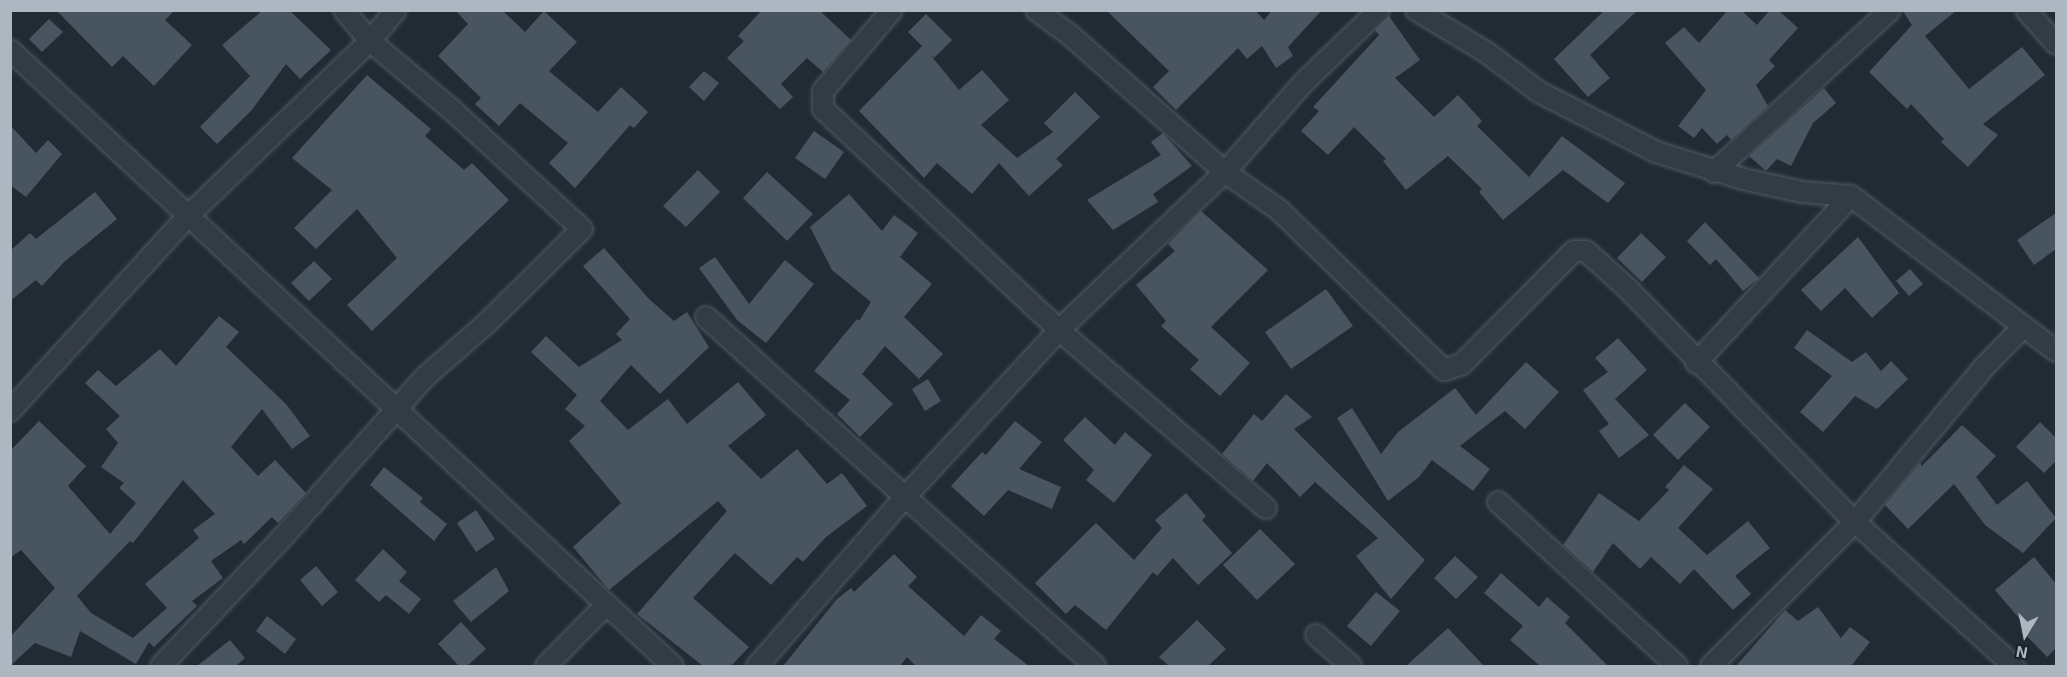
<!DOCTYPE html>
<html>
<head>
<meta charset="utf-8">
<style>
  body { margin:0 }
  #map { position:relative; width:2067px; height:677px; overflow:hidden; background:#202b34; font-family:"Exo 2",sans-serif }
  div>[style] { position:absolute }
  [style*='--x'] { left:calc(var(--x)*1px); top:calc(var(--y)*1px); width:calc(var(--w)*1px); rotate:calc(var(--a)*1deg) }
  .building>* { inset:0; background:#485560 }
  .roads { filter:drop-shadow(0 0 2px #515a63) drop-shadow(0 0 2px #515a63) }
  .street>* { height:20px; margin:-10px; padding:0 10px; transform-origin:10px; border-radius:10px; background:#333c45 }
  span { translate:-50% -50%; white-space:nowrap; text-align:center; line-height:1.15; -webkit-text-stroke:4.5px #192129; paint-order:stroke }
  .frame { position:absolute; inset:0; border:12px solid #adb7c2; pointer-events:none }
  .north { position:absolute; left:1995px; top:605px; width:60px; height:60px; -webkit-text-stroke:4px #192129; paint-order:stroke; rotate:190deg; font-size:16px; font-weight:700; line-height:24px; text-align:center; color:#adb7c2 }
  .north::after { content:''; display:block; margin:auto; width:21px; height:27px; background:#adb7c2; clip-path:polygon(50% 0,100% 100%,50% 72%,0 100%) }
</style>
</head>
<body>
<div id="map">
  <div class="building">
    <i style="clip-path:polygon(56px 10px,175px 10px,165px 20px,192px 45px,154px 86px,123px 56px,112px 67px)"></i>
    <i style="clip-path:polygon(263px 10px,289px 10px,331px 50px,300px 79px,286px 64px,251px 111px,217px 144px,200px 127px,250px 76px,222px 45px)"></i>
    <i style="clip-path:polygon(455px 10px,502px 10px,525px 32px,544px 11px,577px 42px,549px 71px,598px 112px,621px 87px,648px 112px,634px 128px,630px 125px,575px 188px,549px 163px,568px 143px,520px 103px,499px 126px,475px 104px,481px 98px,438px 56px,468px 24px)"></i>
    <i style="clip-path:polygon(762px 10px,819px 10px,851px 40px,823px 72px,807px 58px,781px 84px,793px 97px,780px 109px,727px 58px,744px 41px,738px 36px)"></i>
    <i style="clip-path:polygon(1106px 10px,1255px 10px,1264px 20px,1272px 10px,1322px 10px,1288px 47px,1293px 56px,1276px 68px,1262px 46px,1247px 59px,1238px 48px,1176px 110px,1153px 87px,1169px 71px)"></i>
    <i style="clip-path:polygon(1605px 10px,1638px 10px,1590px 55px,1610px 78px,1588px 97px,1554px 59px)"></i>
    <i style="clip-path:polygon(1728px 10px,1741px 10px,1757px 25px,1770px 10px,1778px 10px,1798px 28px,1769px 60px,1775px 66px,1756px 85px,1768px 106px,1731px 140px,1727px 135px,1717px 144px,1702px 128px,1694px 138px,1678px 126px,1706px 90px,1665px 43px,1684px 27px,1699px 43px)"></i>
    <i style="clip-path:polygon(1902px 10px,1957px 10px,1925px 36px,1969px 89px,2022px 47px,2045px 75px,1983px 124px,1998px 135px,1968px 167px,1941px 142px,1944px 139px,1911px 104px,1907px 109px,1869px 72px,1912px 25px)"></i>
    <i style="clip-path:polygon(926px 14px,952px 40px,934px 58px,929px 53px,959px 90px,982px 70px,1009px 100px,981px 125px,1017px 158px,1053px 132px,1044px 123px,1075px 92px,1100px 117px,1056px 159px,1063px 165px,1029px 196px,999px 163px,972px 194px,937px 163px,924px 178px,859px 111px,922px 46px,908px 32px)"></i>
    <i style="clip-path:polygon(1389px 16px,1420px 60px,1395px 78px,1434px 117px,1458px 95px,1482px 121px,1477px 126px,1529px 177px,1562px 136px,1625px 183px,1608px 203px,1563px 170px,1503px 220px,1479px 192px,1482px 189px,1448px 156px,1406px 190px,1383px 161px,1386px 159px,1354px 127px,1328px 155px,1301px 131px,1319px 111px,1313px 107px,1379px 35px,1375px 30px)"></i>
    <i style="clip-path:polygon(49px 19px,63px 32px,42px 52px,29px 39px)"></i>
    <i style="clip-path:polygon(704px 71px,719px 83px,704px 101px,689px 87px)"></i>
    <i style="clip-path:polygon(367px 75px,431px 129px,425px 136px,464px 170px,472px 163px,509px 200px,372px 331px,347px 305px,397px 258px,357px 209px,316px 249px,294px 228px,332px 190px,292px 158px)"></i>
    <i style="clip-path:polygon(1824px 88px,1836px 103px,1813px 123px,1791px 166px,1777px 159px,1766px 171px,1749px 156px)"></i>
    <i style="clip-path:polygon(10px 125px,36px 153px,48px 140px,62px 154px,26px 197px,10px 185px)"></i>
    <i style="clip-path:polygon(814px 131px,844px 152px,825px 179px,795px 158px)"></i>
    <i style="clip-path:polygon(1163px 133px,1192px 166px,1153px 194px,1158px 202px,1113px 230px,1087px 200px,1161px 155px,1151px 142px)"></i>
    <i style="clip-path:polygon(698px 170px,720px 192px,686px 227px,663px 206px)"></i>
    <i style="clip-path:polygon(767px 172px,813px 214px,787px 241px,743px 198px)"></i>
    <i style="clip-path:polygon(95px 192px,117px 219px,64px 262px,42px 286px,36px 280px,10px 301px,10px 251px,30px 233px,36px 239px)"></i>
    <i style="clip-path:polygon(849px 194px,882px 231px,894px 215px,918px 233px,900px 257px,932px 284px,904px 317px,943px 354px,919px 379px,885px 346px,862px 374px,893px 404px,860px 437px,837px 414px,850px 400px,814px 371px,857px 319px,859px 321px,871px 302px,832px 270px,810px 227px)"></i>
    <i style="clip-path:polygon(1201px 211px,1268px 270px,1211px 327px,1250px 363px,1220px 396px,1190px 369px,1199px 360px,1161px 326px,1166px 321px,1136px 285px,1175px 251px,1168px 244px)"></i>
    <i style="clip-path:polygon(2056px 213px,2056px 249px,2034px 265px,2017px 240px)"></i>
    <i style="clip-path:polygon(1705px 222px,1759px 278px,1743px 291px,1716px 259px,1710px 265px,1687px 241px)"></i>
    <i style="clip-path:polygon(1641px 233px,1666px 257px,1642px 282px,1617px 258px)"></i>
    <i style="clip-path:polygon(1858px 237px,1899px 293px,1872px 318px,1845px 288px,1821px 311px,1801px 290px)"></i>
    <i style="clip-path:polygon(604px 248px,649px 299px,674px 321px,687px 312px,709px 347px,660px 394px,631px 365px,600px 401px,628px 430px,668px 399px,687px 424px,738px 382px,766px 415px,728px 446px,761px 479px,797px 449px,827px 484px,842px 473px,867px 506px,826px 537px,803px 562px,797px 557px,771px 585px,735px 553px,693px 598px,749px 647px,731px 666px,703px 666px,637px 614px,727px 511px,718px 501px,609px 590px,573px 547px,621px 503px,569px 441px,585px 426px,565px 409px,577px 395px,531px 352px,546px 336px,579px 367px,622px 340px,616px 334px,630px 319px,583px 266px)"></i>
    <i style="clip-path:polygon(715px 257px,749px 304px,785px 260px,814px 284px,766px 343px,737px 320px,699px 268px)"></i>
    <i style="clip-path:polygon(314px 261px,332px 279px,309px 301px,291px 283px)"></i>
    <i style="clip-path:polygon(1910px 269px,1923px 284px,1909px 296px,1896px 281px)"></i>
    <i style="clip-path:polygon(1326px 289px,1353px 326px,1291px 369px,1265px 332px)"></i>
    <i style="clip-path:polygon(evenodd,219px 316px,239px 332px,226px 347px,286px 404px,310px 436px,292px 449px,262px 409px,231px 447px,258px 476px,275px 460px,306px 493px,278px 523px,272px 517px,244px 544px,241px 540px,211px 561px,223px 578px,192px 601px,197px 606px,154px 647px,149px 642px,136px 664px,80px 631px,71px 657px,35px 643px,10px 666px,10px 637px,55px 588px,21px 550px,10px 558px,10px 451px,39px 421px,86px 466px,68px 486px,110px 534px,136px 503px,119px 488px,124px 483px,101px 467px,118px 443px,106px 429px,120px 416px,85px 383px,98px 370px,116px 386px,160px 349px,176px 366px,219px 316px,183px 480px,215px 514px,193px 530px,199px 538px,145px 584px,167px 608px,133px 638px,91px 613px,77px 596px,130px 541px,133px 543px,183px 480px)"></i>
    <i style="clip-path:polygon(1807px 330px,1852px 362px,1866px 352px,1881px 371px,1891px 361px,1908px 379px,1877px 409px,1855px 396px,1823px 432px,1800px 412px,1832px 376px,1794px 348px)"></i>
    <i style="clip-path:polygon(1618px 338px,1647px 370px,1615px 399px,1649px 435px,1619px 458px,1599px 431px,1609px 424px,1583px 390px,1608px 372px,1595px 358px)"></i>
    <i style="clip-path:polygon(1526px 362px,1559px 392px,1525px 429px,1505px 411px,1460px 446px,1490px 469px,1473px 491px,1432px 460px,1419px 477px,1388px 501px,1337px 418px,1352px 408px,1381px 454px,1398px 432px,1455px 388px,1476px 415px)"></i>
    <i style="clip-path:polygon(928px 379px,941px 401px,925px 411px,912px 389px)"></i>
    <i style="clip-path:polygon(1286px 394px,1312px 417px,1294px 429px,1425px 560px,1391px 599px,1356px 556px,1378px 538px,1315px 482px,1300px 497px,1267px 463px,1253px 481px,1222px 454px,1254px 414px,1262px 421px)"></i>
    <i style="clip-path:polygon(1685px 403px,1710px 427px,1678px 460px,1653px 435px)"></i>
    <i style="clip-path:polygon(1085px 417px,1115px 445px,1125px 432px,1152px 455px,1114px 503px,1086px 480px,1094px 470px,1063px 440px)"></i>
    <i style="clip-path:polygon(1015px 421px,1042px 442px,1019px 469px,1061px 487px,1052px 509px,1008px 490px,984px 516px,951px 486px,982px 452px,986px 455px)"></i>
    <i style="clip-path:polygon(2040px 422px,2056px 438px,2056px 461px,2044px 473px,2016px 447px)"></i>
    <i style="clip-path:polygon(1962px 425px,1996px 456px,1976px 477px,1997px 505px,2027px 481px,2056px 518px,2023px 553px,1985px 525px,1954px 484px,1908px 529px,1885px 505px,1920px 463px,1922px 466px)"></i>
    <i style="clip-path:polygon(1684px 465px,1713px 489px,1678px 528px,1707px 555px,1748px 521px,1770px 548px,1735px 576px,1751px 594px,1733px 610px,1694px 569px,1680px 584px,1651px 557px,1640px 569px,1613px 543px,1593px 572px,1563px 545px,1599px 493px,1639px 521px,1669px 490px,1665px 487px)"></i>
    <i style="clip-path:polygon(384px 467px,423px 498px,420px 502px,447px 524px,434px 541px,370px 485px)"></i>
    <i style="clip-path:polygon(1186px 493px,1206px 516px,1202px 520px,1232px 553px,1198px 585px,1173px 558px,1157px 576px,1153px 572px,1106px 630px,1075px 605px,1066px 614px,1035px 583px,1096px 523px,1134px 560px,1162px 528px,1155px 520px)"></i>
    <i style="clip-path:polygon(476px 510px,495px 539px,476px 552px,457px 523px)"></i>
    <i style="clip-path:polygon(1260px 529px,1295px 564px,1257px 600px,1223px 565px)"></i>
    <i style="clip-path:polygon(383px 549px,407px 572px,399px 581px,421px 599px,409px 614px,386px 595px,379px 602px,355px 580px)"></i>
    <i style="clip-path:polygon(894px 554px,917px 577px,908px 586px,964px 636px,981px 615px,1001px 631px,994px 639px,1029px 666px,916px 666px,907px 657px,900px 666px,783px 666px,837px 599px,851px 588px,854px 592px)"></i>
    <i style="clip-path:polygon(1455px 556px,1478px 577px,1456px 599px,1434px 578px)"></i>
    <i style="clip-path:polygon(2034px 557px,2056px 584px,2056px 648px,2047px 657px,2025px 634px,2029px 630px,1995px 590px)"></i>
    <i style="clip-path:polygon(316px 566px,338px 592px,322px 606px,300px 580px)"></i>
    <i style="clip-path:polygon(496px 567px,509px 591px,471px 622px,453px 601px)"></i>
    <i style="clip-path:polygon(1501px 573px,1539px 607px,1547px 597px,1570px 617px,1565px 623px,1608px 666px,1540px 666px,1510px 640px,1523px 626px,1484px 593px)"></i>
    <i style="clip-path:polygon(1376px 592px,1400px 611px,1371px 646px,1347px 626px)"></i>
    <i style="clip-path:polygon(1818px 607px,1841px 638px,1850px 627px,1870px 642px,1851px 666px,1736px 666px,1785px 610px,1798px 621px)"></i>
    <i style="clip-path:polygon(267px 616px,296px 639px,285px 654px,256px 631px)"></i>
    <i style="clip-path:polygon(1197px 620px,1226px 649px,1208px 666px,1169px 666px,1159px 657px)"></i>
    <i style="clip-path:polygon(461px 622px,486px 649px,467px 666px,459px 666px,438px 644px)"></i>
    <i style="clip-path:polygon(1448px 628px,1484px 666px,1406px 666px)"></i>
    <i style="clip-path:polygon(230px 640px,245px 658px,236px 666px,197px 666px)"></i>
  </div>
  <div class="roads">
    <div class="street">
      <i style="--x:892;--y:10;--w:106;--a:130.4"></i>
      <i style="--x:823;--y:91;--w:18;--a:90"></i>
      <i style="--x:823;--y:109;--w:323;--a:43.1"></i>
      <i style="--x:1059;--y:330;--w:273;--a:40.7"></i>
      <i style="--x:1036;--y:10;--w:42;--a:36.3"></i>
      <i style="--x:1070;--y:35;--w:207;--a:41.5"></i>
      <i style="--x:1225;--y:172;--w:66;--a:35.1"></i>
      <i style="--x:1279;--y:210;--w:230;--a:44.1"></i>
      <i style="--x:1444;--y:370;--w:19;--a:-18"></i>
      <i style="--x:1462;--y:364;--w:159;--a:-45.3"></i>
      <i style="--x:1574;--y:251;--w:12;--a:0"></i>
      <i style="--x:1586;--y:251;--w:58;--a:42.2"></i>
      <i style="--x:1629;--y:290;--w:324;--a:45.8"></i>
      <i style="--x:1855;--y:522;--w:215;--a:42.2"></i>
      <i style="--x:1416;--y:10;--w:82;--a:31"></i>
      <i style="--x:1486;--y:52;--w:66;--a:37"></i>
      <i style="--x:1539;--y:92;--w:131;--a:27.1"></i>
      <i style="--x:1656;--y:152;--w:91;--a:17.2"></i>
      <i style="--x:1743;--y:179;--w:60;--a:12.4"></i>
      <i style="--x:1802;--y:192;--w:49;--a:4.7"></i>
      <i style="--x:1851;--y:196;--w:257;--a:37.1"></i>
      <i style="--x:2026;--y:10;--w:45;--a:48.6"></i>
      <i style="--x:10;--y:50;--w:905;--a:42.9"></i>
      <i style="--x:1714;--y:172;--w:239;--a:-42.6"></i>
      <i style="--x:706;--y:317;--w:268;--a:42.1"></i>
      <i style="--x:905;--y:497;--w:225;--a:131.2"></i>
      <i style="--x:1696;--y:363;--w:228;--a:-47.1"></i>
      <i style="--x:10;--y:411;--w:265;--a:-47.6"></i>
      <i style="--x:189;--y:215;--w:251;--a:-43.9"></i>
      <i style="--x:370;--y:41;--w:40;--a:-50"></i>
      <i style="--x:1498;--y:502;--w:243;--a:42.5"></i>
      <i style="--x:1316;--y:635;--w:47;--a:41.5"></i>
      <i style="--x:161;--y:666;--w:178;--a:-46.6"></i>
      <i style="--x:283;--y:537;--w:214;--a:-48.4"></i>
      <i style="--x:425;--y:377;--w:84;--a:-41.1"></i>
      <i style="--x:488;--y:322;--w:132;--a:-44.7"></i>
      <i style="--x:582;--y:229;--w:176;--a:-137.5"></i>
      <i style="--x:452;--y:110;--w:107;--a:-139.9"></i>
      <i style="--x:370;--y:41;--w:40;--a:-130"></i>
      <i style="--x:546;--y:666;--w:86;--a:-45.5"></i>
      <i style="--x:1095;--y:666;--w:254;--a:-138.3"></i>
      <i style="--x:905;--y:497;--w:227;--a:-47.3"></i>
      <i style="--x:1059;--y:330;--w:229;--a:-43.6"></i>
      <i style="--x:1225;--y:172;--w:120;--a:-48.7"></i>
      <i style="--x:1304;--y:82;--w:104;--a:-43.8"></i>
      <i style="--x:1711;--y:666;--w:204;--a:-45"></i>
      <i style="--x:1855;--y:522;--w:203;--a:-50.2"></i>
      <i style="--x:1985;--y:366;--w:54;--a:-45.7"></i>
    </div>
  </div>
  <div class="frame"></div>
  <div class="north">N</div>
</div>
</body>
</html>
